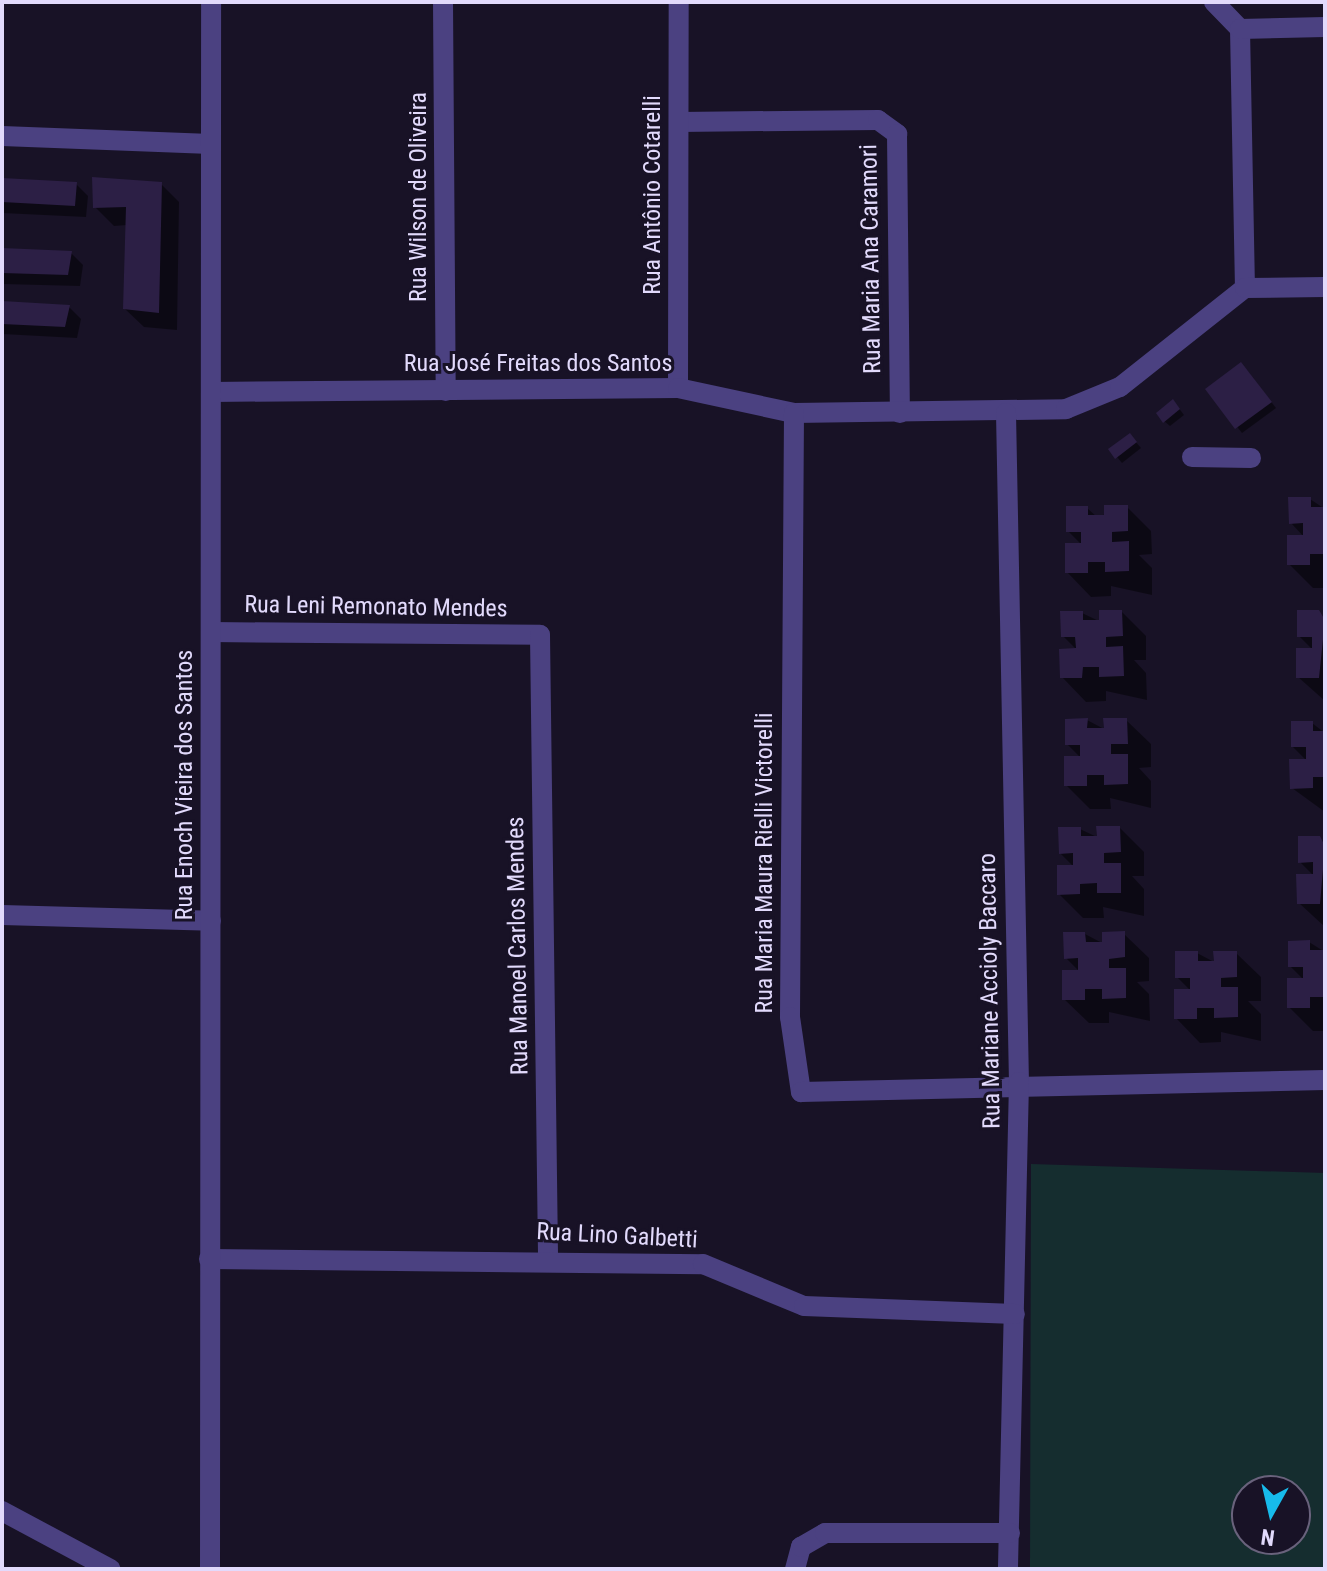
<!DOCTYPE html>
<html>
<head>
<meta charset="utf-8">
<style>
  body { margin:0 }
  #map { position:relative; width:1327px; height:1571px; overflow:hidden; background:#181226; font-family:"Roboto Condensed",sans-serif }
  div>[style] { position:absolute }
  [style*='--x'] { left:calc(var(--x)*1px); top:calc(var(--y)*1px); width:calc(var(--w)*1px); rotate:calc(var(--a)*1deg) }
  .green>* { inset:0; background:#152d2f }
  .shadow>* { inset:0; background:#0007 }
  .building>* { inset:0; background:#2c1f45 }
  .minor>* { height:20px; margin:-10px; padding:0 10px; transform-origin:10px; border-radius:10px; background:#4b4181 }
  span { translate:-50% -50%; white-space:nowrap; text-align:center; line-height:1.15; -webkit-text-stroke:6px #181226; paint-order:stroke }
  .street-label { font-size:24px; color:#e2dafc }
  .frame { position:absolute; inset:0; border:4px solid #e2dafc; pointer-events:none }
  .north { position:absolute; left:1231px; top:1475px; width:80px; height:80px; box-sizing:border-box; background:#181226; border:2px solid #69627c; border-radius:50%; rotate:188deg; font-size:22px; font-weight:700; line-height:32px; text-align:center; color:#e2dafc }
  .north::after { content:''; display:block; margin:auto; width:28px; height:36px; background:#17bbeb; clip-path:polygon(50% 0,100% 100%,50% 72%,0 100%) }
</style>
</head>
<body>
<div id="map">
  <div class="green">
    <i style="clip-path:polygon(evenodd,1031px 1164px,1325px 1173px,1325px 1569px,1030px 1569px,1031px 1164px,1247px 1491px,1295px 1491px,1295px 1539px,1247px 1539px,1247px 1491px)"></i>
  </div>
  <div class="shadow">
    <i style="clip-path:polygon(2px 180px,76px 184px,88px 196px,86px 217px,2px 213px)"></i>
    <i style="clip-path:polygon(161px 184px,179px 202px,177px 330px,144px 327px,125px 309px,127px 225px,114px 226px,95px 207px)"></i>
    <i style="clip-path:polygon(2px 250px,71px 253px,83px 265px,80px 286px,2px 284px)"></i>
    <i style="clip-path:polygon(2px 303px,69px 307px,81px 319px,77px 338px,2px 334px)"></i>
    <i style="clip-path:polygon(1247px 370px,1276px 408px,1242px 433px,1208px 390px)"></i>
    <i style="clip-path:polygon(1178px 407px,1184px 415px,1170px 426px,1164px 421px)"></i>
    <i style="clip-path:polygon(1135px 441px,1141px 448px,1122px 463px,1117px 457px)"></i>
    <i style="clip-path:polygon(1310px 499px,1325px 509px,1325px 588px,1313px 588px,1289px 564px,1304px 537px,1291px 523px)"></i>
    <i style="clip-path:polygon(1127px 507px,1151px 531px,1152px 554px,1139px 555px,1152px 568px,1152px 595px,1111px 586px,1111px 596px,1091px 597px,1067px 572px,1082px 545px,1068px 531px,1087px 508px,1097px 517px)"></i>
    <i style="clip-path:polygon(1122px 612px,1146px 636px,1146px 660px,1134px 660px,1146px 673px,1147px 700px,1106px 691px,1106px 701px,1086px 702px,1062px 677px,1077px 650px,1063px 636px,1082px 613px,1101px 622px)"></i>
    <i style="clip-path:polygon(1318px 612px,1325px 618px,1325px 701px,1298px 677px,1313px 650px,1299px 636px)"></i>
    <i style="clip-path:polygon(1087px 720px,1106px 730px,1126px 720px,1151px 744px,1151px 767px,1139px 768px,1151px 781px,1151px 808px,1110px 798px,1111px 809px,1090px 809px,1066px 785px,1081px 758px,1067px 744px)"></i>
    <i style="clip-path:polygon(1312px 723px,1325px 733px,1325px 812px,1292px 788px,1307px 761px,1293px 747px)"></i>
    <i style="clip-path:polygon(1120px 828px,1144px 852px,1144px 876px,1132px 876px,1144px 889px,1144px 916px,1103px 907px,1104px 918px,1083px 918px,1059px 894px,1074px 867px,1060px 853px,1080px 829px,1099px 838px)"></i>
    <i style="clip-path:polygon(1319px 838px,1325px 843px,1325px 927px,1299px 903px,1314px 876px,1300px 862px)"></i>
    <i style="clip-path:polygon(1085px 934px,1104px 944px,1124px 934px,1149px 958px,1149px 981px,1137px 982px,1149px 994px,1150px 1021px,1109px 1012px,1109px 1023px,1089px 1023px,1064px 999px,1080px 972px,1066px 958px)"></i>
    <i style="clip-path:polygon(1309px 942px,1325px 952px,1325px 1031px,1313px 1031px,1289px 1007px,1304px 980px,1290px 966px)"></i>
    <i style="clip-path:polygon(1197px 953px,1216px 963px,1236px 953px,1261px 977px,1261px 1001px,1248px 1001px,1261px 1014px,1261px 1041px,1221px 1032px,1221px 1042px,1200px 1043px,1176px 1018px,1191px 991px,1177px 977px)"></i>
  </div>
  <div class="building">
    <i style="clip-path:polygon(92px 177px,162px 182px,159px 313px,123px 309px,126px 207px,93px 208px)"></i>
    <i style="clip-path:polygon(2px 178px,77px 182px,75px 206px,2px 202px)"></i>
    <i style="clip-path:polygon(2px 248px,72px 251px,68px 275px,2px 273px)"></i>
    <i style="clip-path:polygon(2px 301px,70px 305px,65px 327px,2px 324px)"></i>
    <i style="clip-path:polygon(1241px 362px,1272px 402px,1235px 429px,1205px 389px)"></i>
    <i style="clip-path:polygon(1173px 399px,1180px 409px,1163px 423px,1156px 413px)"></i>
    <i style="clip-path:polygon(1130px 433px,1137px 442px,1115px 459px,1108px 449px)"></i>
    <i style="clip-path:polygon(1288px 497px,1311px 497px,1311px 507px,1325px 507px,1325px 554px,1310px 554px,1310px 565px,1287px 565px,1287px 535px,1303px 535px,1303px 523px,1289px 524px)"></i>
    <i style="clip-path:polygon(1104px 505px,1128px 505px,1128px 531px,1112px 532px,1112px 542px,1129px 541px,1129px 571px,1105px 572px,1105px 562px,1088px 562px,1088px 573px,1065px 573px,1065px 543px,1081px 543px,1081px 532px,1066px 532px,1066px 506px,1088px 506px,1088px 515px,1104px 515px)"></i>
    <i style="clip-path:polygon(1099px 610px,1122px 610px,1123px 636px,1106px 637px,1106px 647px,1123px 646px,1124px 676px,1099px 677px,1099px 667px,1083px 667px,1082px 678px,1060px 678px,1059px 649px,1076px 648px,1075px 637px,1061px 637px,1060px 611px,1083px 611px,1083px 620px,1099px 620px)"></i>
    <i style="clip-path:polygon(1297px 610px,1319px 610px,1325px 620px,1319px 678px,1296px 678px,1296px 648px,1312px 648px,1312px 637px,1297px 637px)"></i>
    <i style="clip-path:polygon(1088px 718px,1087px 728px,1104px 728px,1103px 718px,1127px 718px,1128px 744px,1111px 744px,1111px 754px,1128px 754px,1128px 784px,1104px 785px,1104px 775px,1087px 775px,1087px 786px,1064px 786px,1064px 756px,1080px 756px,1080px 745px,1065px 745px,1065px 719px)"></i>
    <i style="clip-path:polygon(1291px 721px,1313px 721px,1313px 731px,1325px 731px,1325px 777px,1313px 777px,1313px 788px,1290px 789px,1289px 759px,1306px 759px,1306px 747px,1291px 747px)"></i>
    <i style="clip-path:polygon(1096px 826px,1120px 826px,1121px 852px,1104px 853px,1104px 863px,1121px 863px,1121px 893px,1097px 893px,1097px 883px,1080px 884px,1080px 894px,1057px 895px,1057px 865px,1073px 865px,1073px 853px,1059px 854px,1058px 827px,1081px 827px,1081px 836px,1097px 836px)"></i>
    <i style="clip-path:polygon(1298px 836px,1320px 836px,1325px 846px,1320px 904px,1297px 904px,1296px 874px,1313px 874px,1313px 862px,1298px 863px)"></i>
    <i style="clip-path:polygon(1125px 931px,1125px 957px,1109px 959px,1109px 968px,1126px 968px,1126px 998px,1102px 999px,1102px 989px,1085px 989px,1085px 1000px,1062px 1000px,1062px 970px,1078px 970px,1078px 958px,1064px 959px,1063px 932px,1085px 932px,1086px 942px,1102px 942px,1102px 932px)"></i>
    <i style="clip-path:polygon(1310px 940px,1310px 950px,1325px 950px,1325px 997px,1310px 997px,1310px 1008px,1287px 1008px,1287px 978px,1303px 978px,1303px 967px,1288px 967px,1288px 941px)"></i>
    <i style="clip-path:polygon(1175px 951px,1198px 951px,1198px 961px,1214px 961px,1213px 951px,1237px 951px,1237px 977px,1221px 978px,1221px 987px,1238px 987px,1238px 1017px,1214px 1018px,1214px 1008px,1197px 1008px,1197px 1019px,1174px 1019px,1174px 989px,1190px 989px,1190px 978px,1175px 978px)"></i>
  </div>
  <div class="minor">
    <i style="--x:443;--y:2;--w:389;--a:89.6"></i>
    <i style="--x:1214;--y:2;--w:37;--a:46"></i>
    <i style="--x:1240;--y:29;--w:259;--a:88.9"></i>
    <i style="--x:1240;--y:29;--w:85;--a:-1.3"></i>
    <i style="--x:679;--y:122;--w:199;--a:-0.6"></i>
    <i style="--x:878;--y:120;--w:24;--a:36"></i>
    <i style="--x:897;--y:134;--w:279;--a:89.4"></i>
    <i style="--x:2;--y:136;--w:209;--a:2.2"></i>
    <i style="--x:678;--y:388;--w:386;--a:-89.9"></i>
    <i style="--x:211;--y:392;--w:467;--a:-0.5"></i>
    <i style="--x:678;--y:388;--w:119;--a:12.2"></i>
    <i style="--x:794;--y:413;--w:272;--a:-0.8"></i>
    <i style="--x:1066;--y:409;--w:58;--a:-22.2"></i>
    <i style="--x:1120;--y:387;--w:159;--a:-38.4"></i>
    <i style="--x:1245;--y:288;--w:80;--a:-0.7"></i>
    <i style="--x:794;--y:413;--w:604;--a:90.38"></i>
    <i style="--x:790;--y:1017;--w:76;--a:81.7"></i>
    <i style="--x:801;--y:1092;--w:524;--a:-1.31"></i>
    <i style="--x:1006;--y:413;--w:669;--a:88.89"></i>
    <i style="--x:1019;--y:1082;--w:487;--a:91.3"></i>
    <i style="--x:1192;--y:457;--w:59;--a:1"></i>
    <i style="--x:211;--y:632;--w:329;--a:0.5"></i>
    <i style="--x:540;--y:635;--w:622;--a:89.26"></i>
    <i style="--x:2;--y:915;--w:209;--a:1.6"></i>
    <i style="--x:209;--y:1259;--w:494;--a:0.6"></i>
    <i style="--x:703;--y:1264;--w:109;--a:22.6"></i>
    <i style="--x:804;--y:1306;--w:211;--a:2.2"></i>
    <i style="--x:2;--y:1511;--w:123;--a:28.2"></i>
    <i style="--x:210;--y:1569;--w:1567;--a:-89.96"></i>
    <i style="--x:795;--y:1569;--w:23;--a:-75"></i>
    <i style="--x:801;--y:1547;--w:28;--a:-30"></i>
    <i style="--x:825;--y:1533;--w:185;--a:0"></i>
  </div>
  <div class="street-label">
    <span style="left:653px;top:195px;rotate:-90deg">Rua Antônio Cotarelli</span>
    <span style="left:419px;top:197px;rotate:-90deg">Rua Wilson de Oliveira</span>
    <span style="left:871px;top:259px;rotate:-91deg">Rua Maria Ana Caramori</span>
    <span style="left:538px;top:364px">Rua José Freitas dos Santos</span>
    <span style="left:376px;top:607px;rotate:1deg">Rua Leni Remonato Mendes</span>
    <span style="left:185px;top:785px;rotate:-90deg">Rua Enoch Vieira dos Santos</span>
    <span style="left:765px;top:863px;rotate:-90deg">Rua Maria Maura Rielli Victorelli</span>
    <span style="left:518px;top:946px;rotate:-91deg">Rua Manoel Carlos Mendes</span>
    <span style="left:990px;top:991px;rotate:-91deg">Rua Mariane Accioly Baccaro</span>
    <span style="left:617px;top:1236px;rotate:3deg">Rua Lino Galbetti</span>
  </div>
  <div class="frame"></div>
  <div class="north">N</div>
</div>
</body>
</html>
